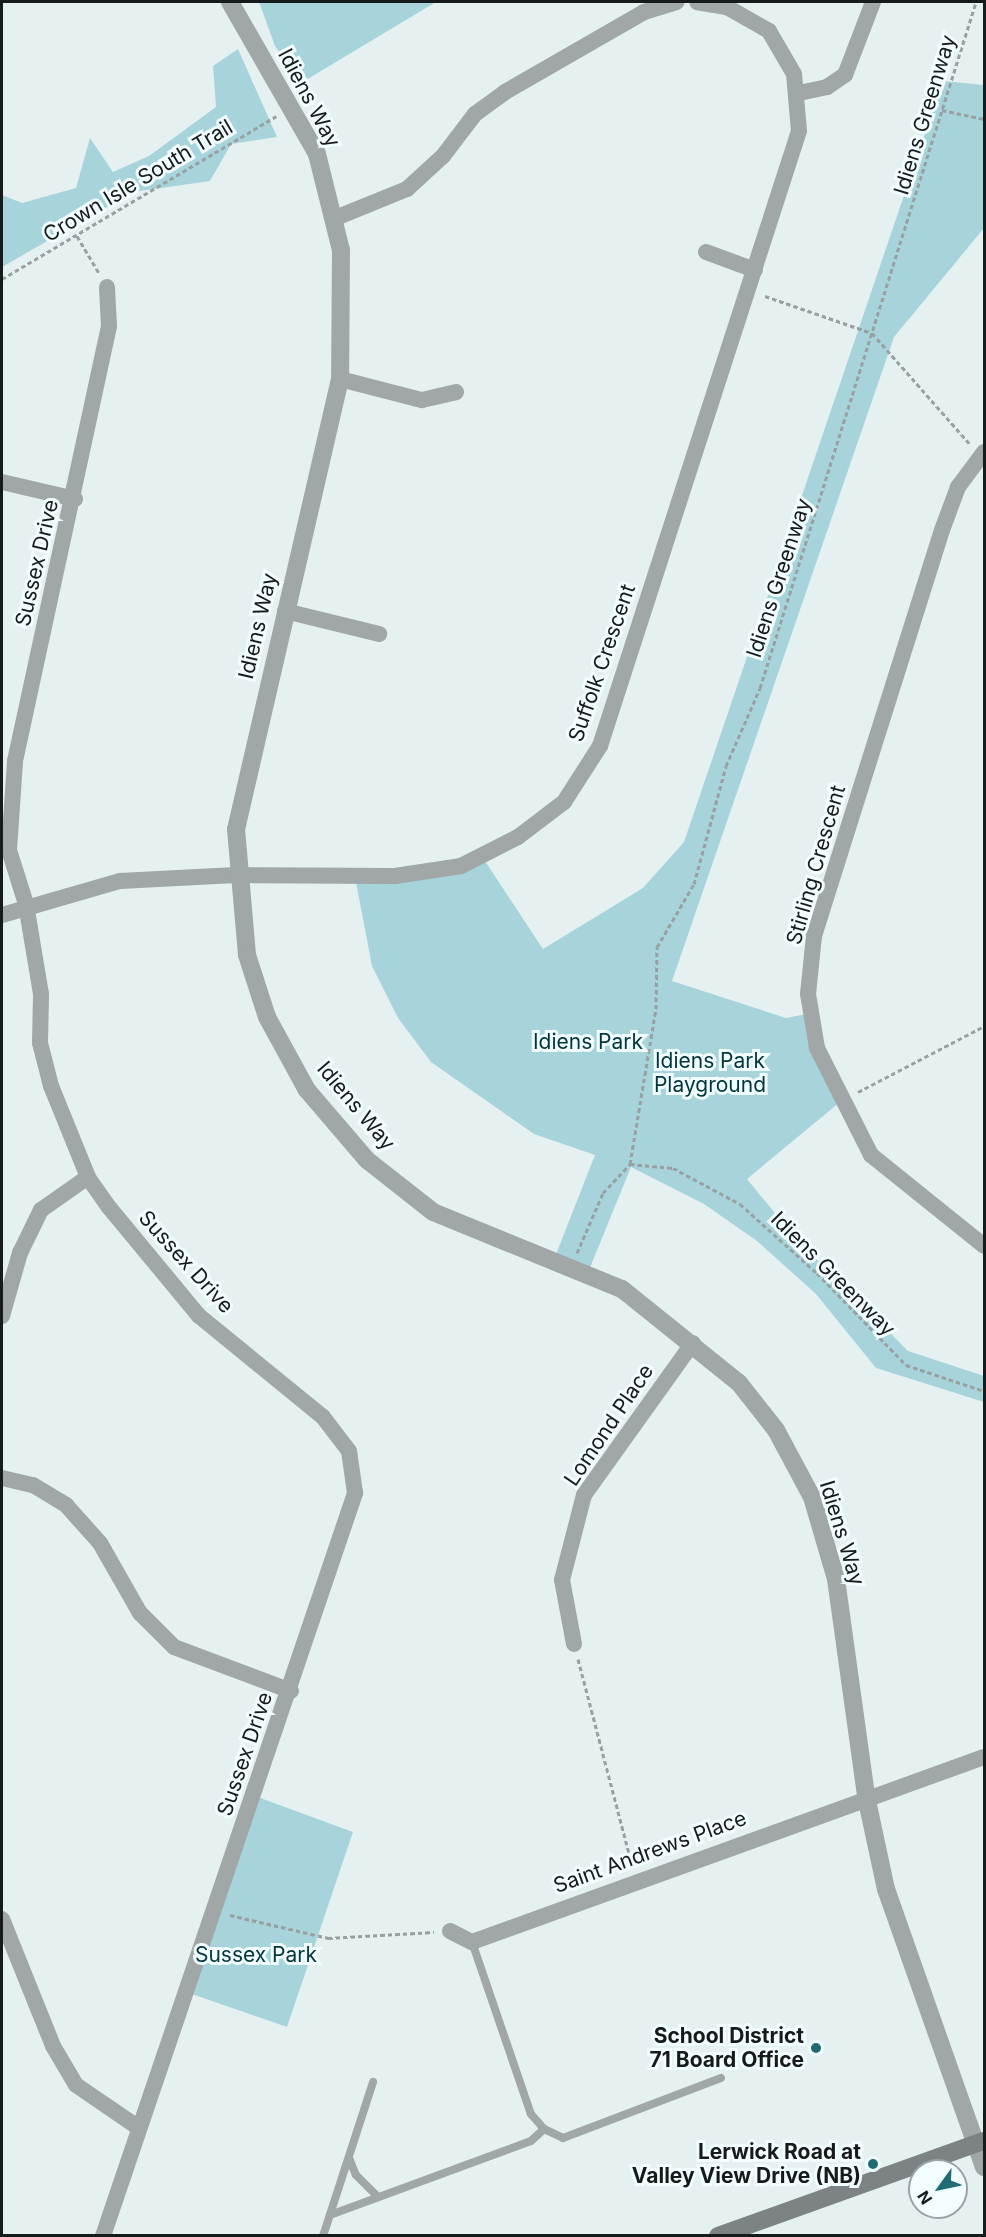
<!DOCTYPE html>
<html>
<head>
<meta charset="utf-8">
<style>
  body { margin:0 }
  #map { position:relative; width:986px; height:2237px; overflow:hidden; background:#e5f0f1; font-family:Inter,sans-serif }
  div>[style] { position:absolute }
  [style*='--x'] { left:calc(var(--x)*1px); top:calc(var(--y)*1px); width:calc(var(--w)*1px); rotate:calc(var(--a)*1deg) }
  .green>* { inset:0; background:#a7d4db }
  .path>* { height:3px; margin-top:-1.5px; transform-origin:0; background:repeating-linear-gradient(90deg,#98a0a1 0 4.5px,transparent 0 7.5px) }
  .service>* { height:8px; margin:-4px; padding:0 4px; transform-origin:4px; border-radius:4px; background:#a1a6a6 }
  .minor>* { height:16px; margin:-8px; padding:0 8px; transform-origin:8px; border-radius:8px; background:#a1a6a6 }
  .tertiary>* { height:18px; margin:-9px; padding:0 9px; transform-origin:9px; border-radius:9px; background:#a1a6a6 }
  .secondary>* { height:18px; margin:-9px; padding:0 9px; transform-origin:9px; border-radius:9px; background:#7d8384 }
  .dots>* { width:16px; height:16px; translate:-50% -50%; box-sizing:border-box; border:3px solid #f2fdff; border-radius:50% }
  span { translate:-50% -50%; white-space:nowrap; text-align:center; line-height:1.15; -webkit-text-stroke:6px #f2fdff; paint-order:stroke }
  .street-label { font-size:21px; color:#171a1b }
  .park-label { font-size:21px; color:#01363c }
  .poi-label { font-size:21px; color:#171a1b; font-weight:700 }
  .right { translate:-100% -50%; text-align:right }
  .frame { position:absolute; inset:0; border:3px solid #171a1b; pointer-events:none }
  .north { position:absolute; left:908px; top:2159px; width:60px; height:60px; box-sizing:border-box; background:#f2fdff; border:2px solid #9aa2a4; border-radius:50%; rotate:237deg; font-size:16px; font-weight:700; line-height:24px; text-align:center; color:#171a1b }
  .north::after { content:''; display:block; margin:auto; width:21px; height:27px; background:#216b74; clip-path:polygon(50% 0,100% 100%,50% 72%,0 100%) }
</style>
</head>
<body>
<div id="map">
  <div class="green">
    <i style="clip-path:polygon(259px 2px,436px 2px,301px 83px,275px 46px)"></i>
    <i style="clip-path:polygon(238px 49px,277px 137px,231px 144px,210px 181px,133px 192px,2px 267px,2px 195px,22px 203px,76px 188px,90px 138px,113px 172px,149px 156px,216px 107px,213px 66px)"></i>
    <i style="clip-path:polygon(943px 81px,984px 85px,984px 228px,894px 337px,672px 981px,786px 1018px,812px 1013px,840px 1102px,747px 1179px,792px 1234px,908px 1351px,984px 1376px,984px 1402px,876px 1368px,816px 1294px,757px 1241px,704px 1204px,631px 1167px,587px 1275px,553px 1262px,595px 1155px,534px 1134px,431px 1062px,398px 1018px,372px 966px,355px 877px,483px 858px,543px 949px,643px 888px,684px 842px)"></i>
    <i style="clip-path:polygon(255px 1796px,353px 1832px,287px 2027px,186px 1992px)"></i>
  </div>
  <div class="path">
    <i style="--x:942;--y:110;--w:43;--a:12.1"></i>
    <i style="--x:77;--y:236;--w:43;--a:59.3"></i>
    <i style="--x:2;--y:279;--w:319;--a:-30.7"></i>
    <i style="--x:765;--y:296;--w:113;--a:19.1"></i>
    <i style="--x:872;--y:333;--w:147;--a:48.6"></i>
    <i style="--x:858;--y:1092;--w:142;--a:-27.6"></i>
    <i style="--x:630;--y:1164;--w:157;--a:-80.5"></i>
    <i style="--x:656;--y:1009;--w:62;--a:-89.1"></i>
    <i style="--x:657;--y:947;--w:73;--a:-59.6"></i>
    <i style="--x:694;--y:884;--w:122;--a:-74.8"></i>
    <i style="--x:726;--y:766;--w:85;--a:-66.4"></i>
    <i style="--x:760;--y:688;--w:719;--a:-72.52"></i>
    <i style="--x:577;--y:1253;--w:65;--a:-66.6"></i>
    <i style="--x:603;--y:1193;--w:40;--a:-47"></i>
    <i style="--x:630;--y:1164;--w:43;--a:5.3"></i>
    <i style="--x:673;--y:1168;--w:76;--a:28.2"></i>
    <i style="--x:740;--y:1204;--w:103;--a:41.9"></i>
    <i style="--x:817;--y:1273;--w:128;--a:45.9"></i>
    <i style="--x:906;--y:1365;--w:82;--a:18.4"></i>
    <i style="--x:578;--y:1659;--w:213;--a:75.3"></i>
    <i style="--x:230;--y:1915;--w:101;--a:13.2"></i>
    <i style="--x:328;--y:1938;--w:106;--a:-3.2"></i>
  </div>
  <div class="service">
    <i style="--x:472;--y:1942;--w:182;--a:71.1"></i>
    <i style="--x:531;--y:2114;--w:20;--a:49"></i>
    <i style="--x:544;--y:2129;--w:21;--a:25"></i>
    <i style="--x:563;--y:2138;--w:169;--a:-20.8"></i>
    <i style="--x:349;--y:2158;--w:18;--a:68"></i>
    <i style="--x:356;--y:2175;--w:31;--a:45"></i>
    <i style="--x:330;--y:2215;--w:214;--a:-20.2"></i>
    <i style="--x:531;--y:2141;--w:18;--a:-43"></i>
    <i style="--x:323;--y:2236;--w:162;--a:-72"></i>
  </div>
  <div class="minor">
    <i style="--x:799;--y:93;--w:29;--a:-12"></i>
    <i style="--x:827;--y:87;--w:22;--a:-34"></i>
    <i style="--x:845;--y:75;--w:78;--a:-69"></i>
    <i style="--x:333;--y:219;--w:80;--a:-22.1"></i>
    <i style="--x:407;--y:189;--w:49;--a:-42.5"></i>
    <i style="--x:443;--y:156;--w:53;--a:-52.7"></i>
    <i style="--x:475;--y:114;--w:37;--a:-36"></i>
    <i style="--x:505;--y:92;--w:160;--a:-29.9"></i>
    <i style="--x:644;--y:12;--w:34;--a:-17"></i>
    <i style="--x:706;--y:252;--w:52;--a:20.2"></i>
    <i style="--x:340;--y:379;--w:85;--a:14.4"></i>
    <i style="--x:422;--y:400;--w:35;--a:-13"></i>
    <i style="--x:984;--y:452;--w:44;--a:126.6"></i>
    <i style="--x:958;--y:487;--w:46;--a:110.4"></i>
    <i style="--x:942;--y:530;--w:426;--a:107.5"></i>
    <i style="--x:814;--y:936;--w:58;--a:95.9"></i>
    <i style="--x:808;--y:994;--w:55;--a:80.5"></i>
    <i style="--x:817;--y:1048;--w:120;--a:63.2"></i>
    <i style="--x:871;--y:1155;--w:145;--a:38.8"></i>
    <i style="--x:2;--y:482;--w:75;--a:13.1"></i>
    <i style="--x:285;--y:611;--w:97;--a:13.7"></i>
    <i style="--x:2;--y:915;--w:123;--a:-16.1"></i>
    <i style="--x:120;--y:881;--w:116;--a:-3"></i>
    <i style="--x:236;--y:875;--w:159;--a:0.4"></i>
    <i style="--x:395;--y:876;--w:67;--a:-8.6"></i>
    <i style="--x:461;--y:866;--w:64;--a:-27"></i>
    <i style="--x:518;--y:837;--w:58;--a:-37.3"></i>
    <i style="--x:564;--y:802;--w:67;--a:-57.3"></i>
    <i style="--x:600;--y:746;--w:646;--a:-72.07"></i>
    <i style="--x:799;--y:131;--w:57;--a:-95"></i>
    <i style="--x:794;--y:74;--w:50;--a:-120.2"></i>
    <i style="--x:769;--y:31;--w:48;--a:-150.3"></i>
    <i style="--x:727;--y:7;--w:30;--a:-171"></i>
    <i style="--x:2;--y:1316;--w:66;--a:-74.1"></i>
    <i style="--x:20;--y:1253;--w:48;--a:-64"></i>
    <i style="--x:41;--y:1210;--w:57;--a:-35.1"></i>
    <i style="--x:2;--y:1478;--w:32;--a:13"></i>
    <i style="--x:33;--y:1485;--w:39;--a:31"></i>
    <i style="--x:66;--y:1505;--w:51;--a:48.2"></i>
    <i style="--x:100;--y:1543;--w:81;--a:60.3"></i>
    <i style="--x:140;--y:1613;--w:48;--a:45"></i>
    <i style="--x:174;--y:1647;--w:125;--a:20.6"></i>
    <i style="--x:574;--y:1644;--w:65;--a:-100.6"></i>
    <i style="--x:562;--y:1580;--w:88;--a:-75.5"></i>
    <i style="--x:584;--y:1495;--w:187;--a:-54.4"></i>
    <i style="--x:2;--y:1919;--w:137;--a:68.1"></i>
    <i style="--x:53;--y:2046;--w:45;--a:59.5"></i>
    <i style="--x:76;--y:2085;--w:76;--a:34.3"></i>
    <i style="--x:450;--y:1931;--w:25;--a:27"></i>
    <i style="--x:472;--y:1942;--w:544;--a:-19.87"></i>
    <i style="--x:103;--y:2236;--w:785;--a:-71.26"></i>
    <i style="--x:355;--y:1493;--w:42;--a:-98.1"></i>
    <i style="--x:349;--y:1451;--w:43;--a:-127.4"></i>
    <i style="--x:323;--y:1417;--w:160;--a:-140.8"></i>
    <i style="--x:199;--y:1316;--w:143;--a:-129.6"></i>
    <i style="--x:108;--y:1206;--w:35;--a:-125"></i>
    <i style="--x:88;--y:1177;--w:98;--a:-112.1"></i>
    <i style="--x:51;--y:1086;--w:44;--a:-104.3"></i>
    <i style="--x:40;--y:1043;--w:49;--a:-88.8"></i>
    <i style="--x:41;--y:994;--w:91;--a:-99.5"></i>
    <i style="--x:26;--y:904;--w:57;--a:-107.5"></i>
    <i style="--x:9;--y:850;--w:89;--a:-86.1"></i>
    <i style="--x:15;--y:761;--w:445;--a:-77.8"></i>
    <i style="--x:109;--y:326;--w:39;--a:-93"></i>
  </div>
  <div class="tertiary">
    <i style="--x:230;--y:2;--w:175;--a:60.2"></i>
    <i style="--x:317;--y:154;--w:99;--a:76"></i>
    <i style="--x:341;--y:250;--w:129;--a:90.4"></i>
    <i style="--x:340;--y:379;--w:462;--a:103"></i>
    <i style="--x:236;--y:829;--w:126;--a:85"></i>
    <i style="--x:247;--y:955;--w:65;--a:72.1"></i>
    <i style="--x:267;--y:1017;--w:83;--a:61.3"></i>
    <i style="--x:307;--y:1090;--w:92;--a:49.4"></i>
    <i style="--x:367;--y:1160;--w:84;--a:38.2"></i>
    <i style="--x:433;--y:1212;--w:204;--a:22.2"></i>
    <i style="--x:622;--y:1289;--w:150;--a:38.8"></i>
    <i style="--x:739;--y:1383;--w:60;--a:51.8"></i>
    <i style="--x:776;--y:1430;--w:76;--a:61.8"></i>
    <i style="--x:812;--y:1497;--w:85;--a:73.7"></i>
    <i style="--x:836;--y:1579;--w:219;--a:82.1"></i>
    <i style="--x:866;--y:1796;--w:95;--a:77.9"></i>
    <i style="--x:886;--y:1889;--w:295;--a:70.6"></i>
  </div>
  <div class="secondary">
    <i style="--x:718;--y:2236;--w:282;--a:-19.7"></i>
  </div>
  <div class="dots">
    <i style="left:816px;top:2048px;background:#216b74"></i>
    <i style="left:873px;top:2164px;background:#216b74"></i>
  </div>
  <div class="street-label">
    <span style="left:309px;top:98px;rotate:62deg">Idiens Way</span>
    <span style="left:925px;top:115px;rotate:-73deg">Idiens Greenway</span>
    <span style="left:138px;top:181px;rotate:-31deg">Crown Isle South Trail</span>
    <span style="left:37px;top:563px;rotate:-77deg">Sussex Drive</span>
    <span style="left:779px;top:578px;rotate:-72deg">Idiens Greenway</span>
    <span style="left:258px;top:626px;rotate:-77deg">Idiens Way</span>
    <span style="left:602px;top:663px;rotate:-71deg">Suffolk Crescent</span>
    <span style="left:816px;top:865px;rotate:-74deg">Stirling Crescent</span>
    <span style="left:356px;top:1106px;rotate:50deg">Idiens Way</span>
    <span style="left:186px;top:1262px;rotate:48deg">Sussex Drive</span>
    <span style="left:833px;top:1274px;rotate:45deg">Idiens Greenway</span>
    <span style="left:609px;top:1425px;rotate:-56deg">Lomond Place</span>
    <span style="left:842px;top:1533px;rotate:73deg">Idiens Way</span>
    <span style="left:245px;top:1754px;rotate:-71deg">Sussex Drive</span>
    <span style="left:650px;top:1852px;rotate:-20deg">Saint Andrews Place</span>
  </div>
  <div class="park-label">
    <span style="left:588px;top:1042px">Idiens Park</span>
    <span style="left:710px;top:1073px">Idiens Park<br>Playground</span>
    <span style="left:256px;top:1955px">Sussex Park</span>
  </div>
  <div class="poi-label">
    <span class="right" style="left:804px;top:2048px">School District<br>71 Board Office</span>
    <span class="right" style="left:861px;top:2164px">Lerwick Road at<br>Valley View Drive (NB)</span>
  </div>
  <div class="frame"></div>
  <div class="north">N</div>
</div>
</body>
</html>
